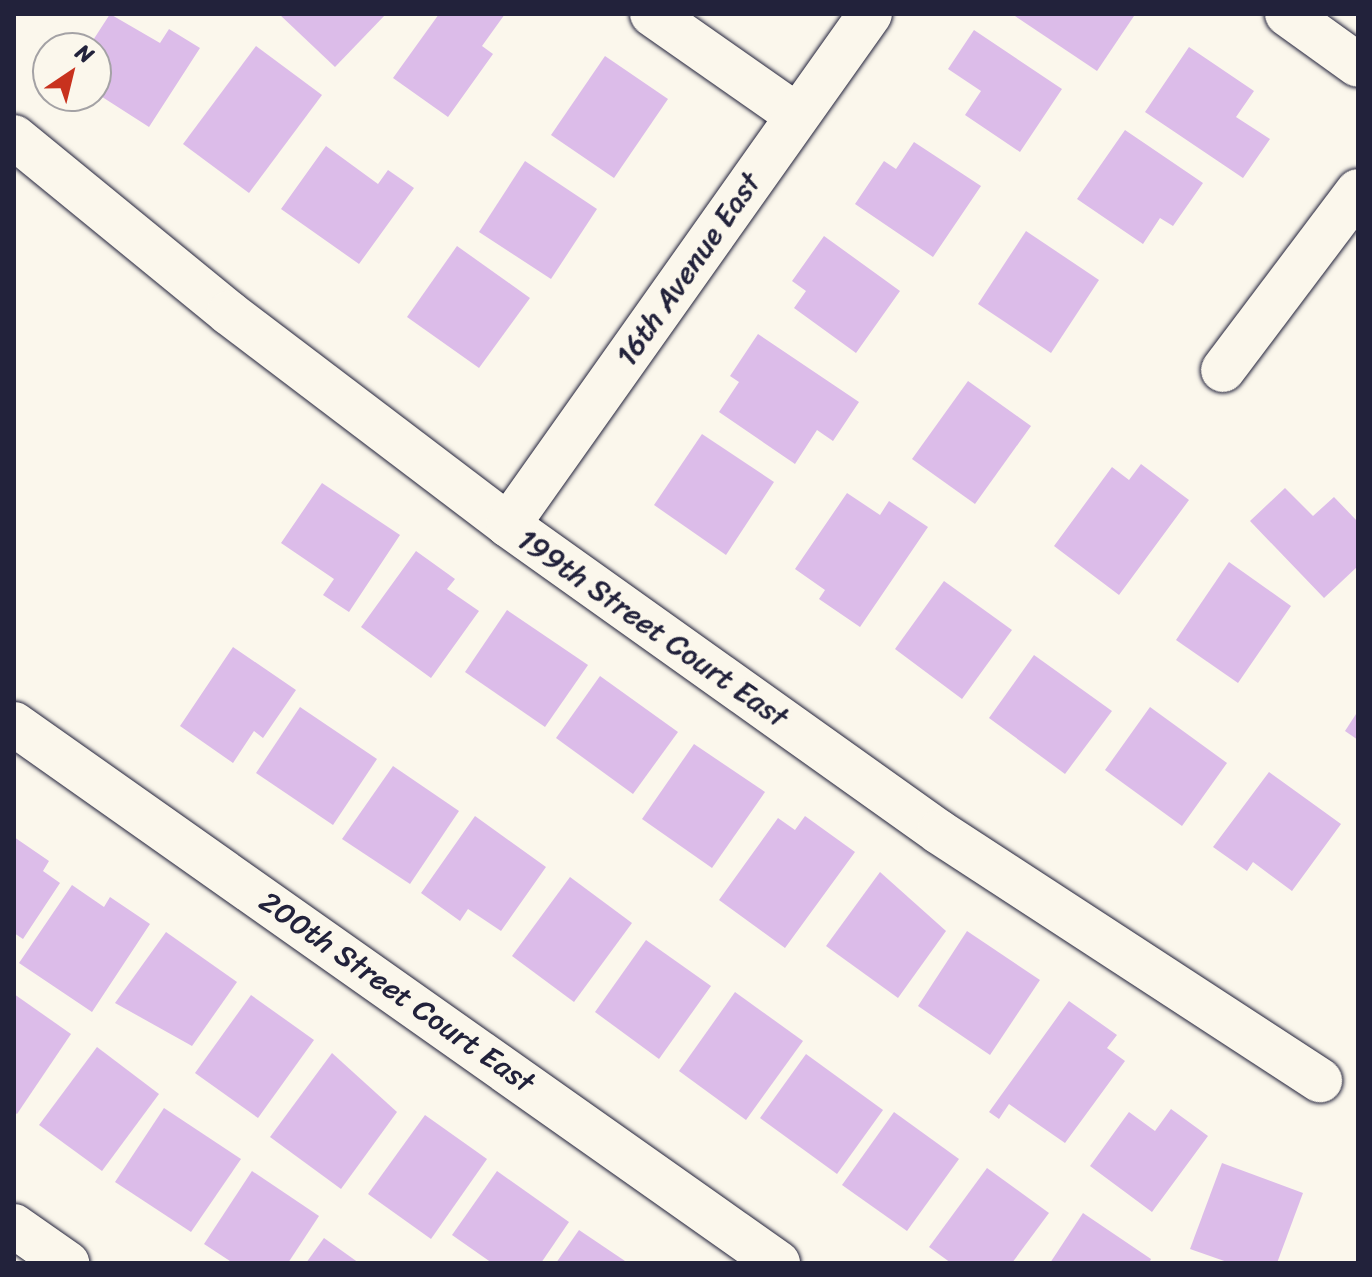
<!DOCTYPE html>
<html>
<head>
<meta charset="utf-8">
<style>
  body { margin:0 }
  #map { position:relative; width:1372px; height:1277px; overflow:hidden; background:#fbf7ec; font-family:Sriracha,sans-serif }
  div>[style] { position:absolute }
  [style*='--x'] { left:calc(var(--x)*1px); top:calc(var(--y)*1px); width:calc(var(--w)*1px); rotate:calc(var(--a)*1deg) }
  .building>* { inset:0; background:#dcbce9 }
  .roads { filter:drop-shadow(0 0 2px #22223b) drop-shadow(0 0 2px #22223b) }
  .minor>* { height:44px; margin:-22px; padding:0 22px; transform-origin:22px; border-radius:22px; background:#fbf7ec }
  span { translate:-50% -50%; white-space:nowrap; text-align:center; line-height:1.15; -webkit-text-stroke:6px #fbf7ec; paint-order:stroke }
  .street-label { font-size:30px; color:#22223b }
  .frame { position:absolute; inset:0; border:16px solid #22223b; pointer-events:none }
  .north { position:absolute; left:32px; top:32px; width:80px; height:80px; box-sizing:border-box; background:#fbf7ec; border:2px solid #a4a2a5; border-radius:50%; rotate:35deg; font-size:22px; font-weight:700; line-height:32px; text-align:center; color:#22223b }
  .north::after { content:''; display:block; margin:auto; width:28px; height:36px; background:#c8321e; clip-path:polygon(50% 0,100% 100%,50% 72%,0 100%) }
</style>
</head>
<body>
<div id="map">
  <div class="building">
    <i style="clip-path:polygon(110px 14px,160px 43px,169px 29px,200px 48px,149px 127px,96px 93px,96px 48px,88px 48px)"></i>
    <i style="clip-path:polygon(279px 14px,386px 14px,335px 67px)"></i>
    <i style="clip-path:polygon(439px 14px,505px 14px,482px 46px,493px 54px,448px 117px,393px 78px)"></i>
    <i style="clip-path:polygon(1012px 14px,1131px 14px,1134px 16px,1097px 71px)"></i>
    <i style="clip-path:polygon(974px 30px,1062px 89px,1020px 152px,965px 115px,981px 91px,948px 69px)"></i>
    <i style="clip-path:polygon(256px 46px,322px 95px,249px 193px,183px 144px)"></i>
    <i style="clip-path:polygon(1189px 47px,1254px 91px,1236px 117px,1270px 139px,1243px 178px,1145px 112px)"></i>
    <i style="clip-path:polygon(605px 56px,668px 99px,614px 178px,551px 135px)"></i>
    <i style="clip-path:polygon(1125px 130px,1203px 183px,1173px 226px,1160px 218px,1143px 244px,1077px 199px)"></i>
    <i style="clip-path:polygon(914px 142px,981px 186px,933px 257px,855px 204px,884px 161px,896px 169px)"></i>
    <i style="clip-path:polygon(326px 146px,378px 184px,388px 170px,414px 188px,359px 264px,281px 209px)"></i>
    <i style="clip-path:polygon(525px 161px,597px 209px,551px 279px,479px 232px)"></i>
    <i style="clip-path:polygon(1026px 231px,1099px 280px,1051px 353px,978px 304px)"></i>
    <i style="clip-path:polygon(824px 236px,900px 291px,856px 353px,794px 308px,806px 291px,792px 281px)"></i>
    <i style="clip-path:polygon(457px 246px,530px 298px,479px 368px,407px 317px)"></i>
    <i style="clip-path:polygon(758px 334px,859px 402px,833px 441px,817px 430px,795px 464px,719px 412px,739px 382px,730px 376px)"></i>
    <i style="clip-path:polygon(968px 381px,1031px 426px,975px 504px,912px 459px)"></i>
    <i style="clip-path:polygon(702px 434px,774px 482px,726px 555px,654px 505px)"></i>
    <i style="clip-path:polygon(1141px 464px,1189px 500px,1119px 595px,1054px 546px,1112px 467px,1129px 480px)"></i>
    <i style="clip-path:polygon(322px 483px,400px 535px,349px 612px,323px 595px,334px 579px,281px 543px)"></i>
    <i style="clip-path:polygon(1285px 488px,1313px 516px,1334px 497px,1358px 522px,1358px 566px,1324px 598px,1250px 521px)"></i>
    <i style="clip-path:polygon(847px 493px,880px 515px,889px 501px,928px 527px,860px 627px,819px 599px,825px 590px,795px 569px)"></i>
    <i style="clip-path:polygon(416px 551px,455px 579px,447px 589px,479px 611px,431px 678px,361px 627px)"></i>
    <i style="clip-path:polygon(1229px 562px,1291px 606px,1238px 683px,1176px 640px)"></i>
    <i style="clip-path:polygon(944px 581px,1012px 630px,962px 699px,895px 649px)"></i>
    <i style="clip-path:polygon(507px 610px,588px 665px,545px 727px,465px 672px)"></i>
    <i style="clip-path:polygon(233px 647px,296px 690px,263px 738px,254px 731px,233px 763px,180px 726px)"></i>
    <i style="clip-path:polygon(1034px 655px,1112px 711px,1065px 774px,989px 718px)"></i>
    <i style="clip-path:polygon(600px 676px,678px 732px,633px 794px,556px 738px)"></i>
    <i style="clip-path:polygon(300px 707px,377px 759px,333px 825px,256px 773px)"></i>
    <i style="clip-path:polygon(1150px 707px,1227px 763px,1182px 826px,1105px 770px)"></i>
    <i style="clip-path:polygon(1358px 711px,1358px 740px,1345px 731px)"></i>
    <i style="clip-path:polygon(694px 744px,765px 792px,712px 868px,642px 819px)"></i>
    <i style="clip-path:polygon(393px 766px,459px 811px,410px 884px,342px 839px)"></i>
    <i style="clip-path:polygon(1269px 772px,1341px 824px,1292px 891px,1253px 862px,1247px 871px,1213px 847px)"></i>
    <i style="clip-path:polygon(475px 816px,546px 867px,501px 931px,468px 909px,460px 921px,421px 893px)"></i>
    <i style="clip-path:polygon(805px 816px,855px 852px,785px 948px,719px 900px,778px 818px,795px 830px)"></i>
    <i style="clip-path:polygon(14px 837px,49px 861px,43px 871px,60px 883px,23px 939px,14px 933px)"></i>
    <i style="clip-path:polygon(880px 872px,946px 931px,898px 998px,826px 946px)"></i>
    <i style="clip-path:polygon(570px 877px,632px 923px,574px 1002px,512px 956px)"></i>
    <i style="clip-path:polygon(72px 885px,104px 907px,110px 897px,150px 924px,92px 1012px,19px 963px)"></i>
    <i style="clip-path:polygon(967px 931px,1040px 980px,990px 1055px,918px 1006px)"></i>
    <i style="clip-path:polygon(166px 932px,237px 982px,192px 1046px,115px 1003px)"></i>
    <i style="clip-path:polygon(646px 940px,711px 986px,659px 1059px,595px 1012px)"></i>
    <i style="clip-path:polygon(735px 992px,803px 1041px,746px 1120px,679px 1071px)"></i>
    <i style="clip-path:polygon(14px 994px,71px 1034px,17px 1114px,14px 1112px)"></i>
    <i style="clip-path:polygon(251px 995px,314px 1040px,258px 1118px,195px 1073px)"></i>
    <i style="clip-path:polygon(1069px 1001px,1117px 1035px,1107px 1048px,1125px 1061px,1065px 1143px,1009px 1104px,999px 1119px,989px 1112px)"></i>
    <i style="clip-path:polygon(97px 1047px,159px 1094px,102px 1171px,39px 1125px)"></i>
    <i style="clip-path:polygon(332px 1053px,397px 1112px,341px 1189px,270px 1137px)"></i>
    <i style="clip-path:polygon(806px 1054px,883px 1110px,837px 1174px,760px 1118px)"></i>
    <i style="clip-path:polygon(164px 1108px,241px 1159px,191px 1232px,115px 1182px)"></i>
    <i style="clip-path:polygon(1171px 1109px,1208px 1136px,1152px 1212px,1090px 1166px,1129px 1112px,1155px 1131px)"></i>
    <i style="clip-path:polygon(894px 1112px,959px 1159px,907px 1231px,842px 1185px)"></i>
    <i style="clip-path:polygon(425px 1115px,487px 1159px,431px 1239px,368px 1194px)"></i>
    <i style="clip-path:polygon(1222px 1163px,1303px 1193px,1277px 1263px,1230px 1263px,1190px 1249px)"></i>
    <i style="clip-path:polygon(987px 1168px,1049px 1213px,1012px 1263px,951px 1263px,929px 1247px)"></i>
    <i style="clip-path:polygon(252px 1171px,319px 1216px,288px 1263px,233px 1263px,204px 1244px)"></i>
    <i style="clip-path:polygon(497px 1171px,569px 1222px,541px 1263px,492px 1263px,452px 1235px)"></i>
    <i style="clip-path:polygon(1083px 1213px,1151px 1259px,1149px 1263px,1050px 1263px)"></i>
    <i style="clip-path:polygon(579px 1230px,628px 1263px,556px 1263px)"></i>
    <i style="clip-path:polygon(324px 1238px,359px 1263px,306px 1263px)"></i>
  </div>
  <div class="roads">
    <div class="minor">
      <i style="--x:652;--y:14;--w:176;--a:35"></i>
      <i style="--x:1287;--y:14;--w:87;--a:35.7"></i>
      <i style="--x:14;--y:137;--w:278;--a:39.3"></i>
      <i style="--x:229;--y:313;--w:350;--a:37.2"></i>
      <i style="--x:508;--y:525;--w:529;--a:35.46"></i>
      <i style="--x:939;--y:832;--w:455;--a:33.1"></i>
      <i style="--x:1223;--y:370;--w:224;--a:-53"></i>
      <i style="--x:508;--y:525;--w:626;--a:-54.69"></i>
      <i style="--x:14;--y:724;--w:935;--a:35.2"></i>
      <i style="--x:14;--y:1226;--w:65;--a:34.9"></i>
    </div>
  </div>
  <div class="street-label">
    <span style="left:688px;top:269px;rotate:-55deg">16th Avenue East</span>
    <span style="left:653px;top:628px;rotate:35deg">199th Street Court East</span>
    <span style="left:397px;top:992px;rotate:35deg">200th Street Court East</span>
  </div>
  <div class="frame"></div>
  <div class="north">N</div>
</div>
</body>
</html>
